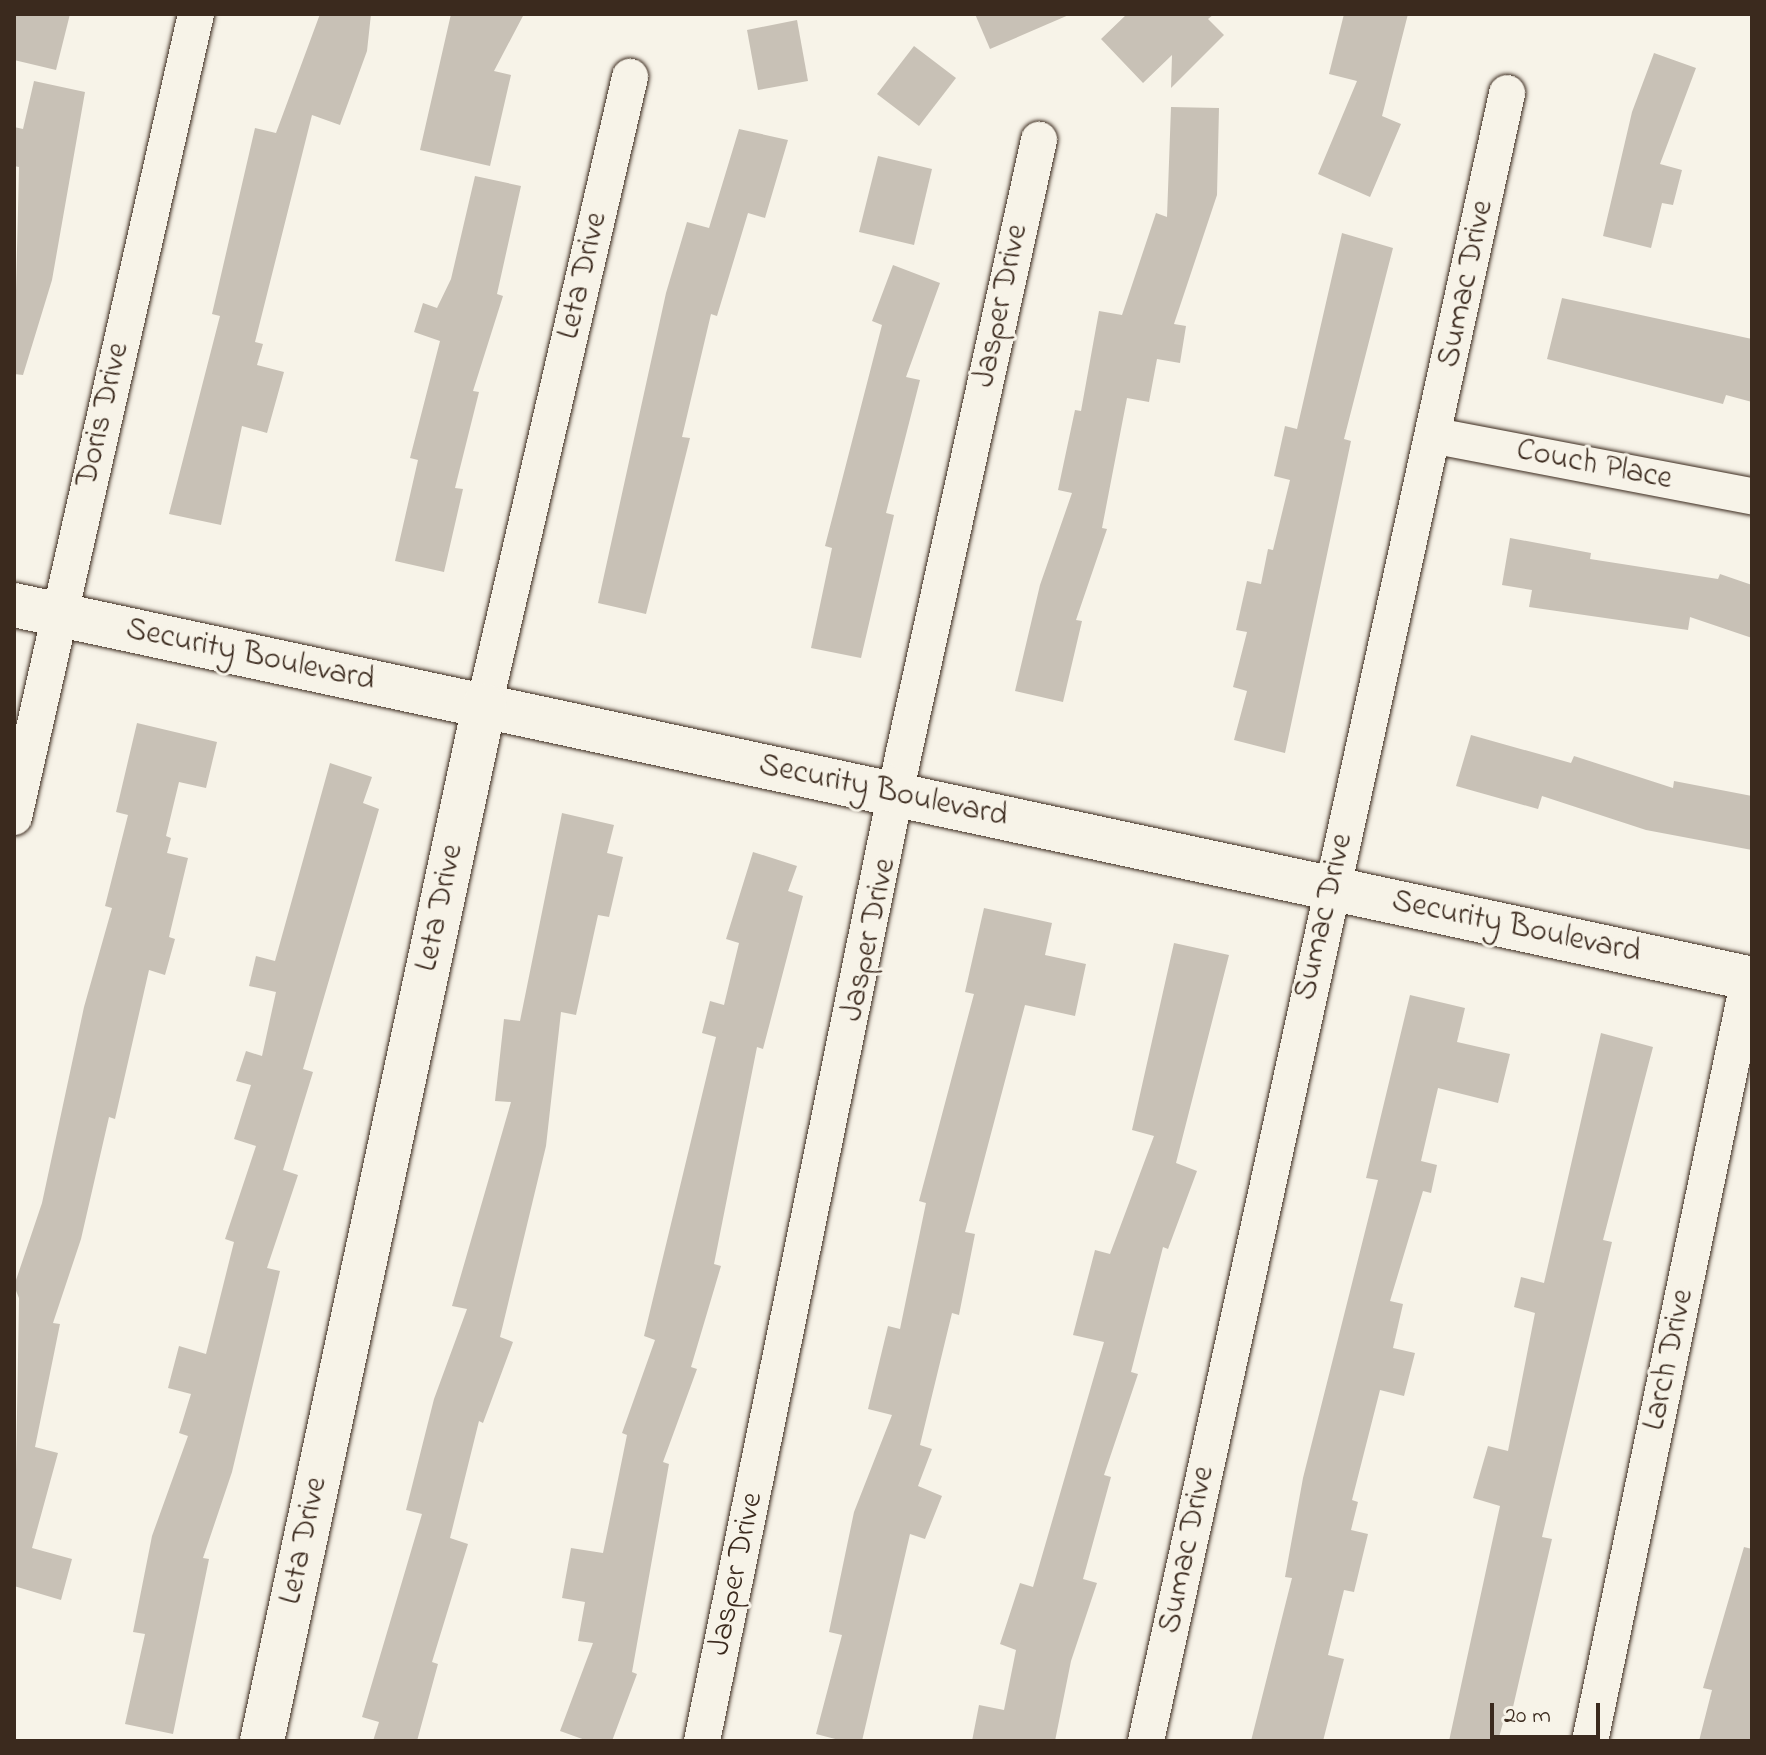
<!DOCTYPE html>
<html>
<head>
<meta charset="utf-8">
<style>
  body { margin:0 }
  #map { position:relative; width:1766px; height:1755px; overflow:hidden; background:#f7f3e8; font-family:"Indie Flower",sans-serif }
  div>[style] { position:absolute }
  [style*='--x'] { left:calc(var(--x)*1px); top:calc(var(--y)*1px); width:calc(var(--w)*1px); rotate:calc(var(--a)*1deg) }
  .building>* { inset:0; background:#c8c1b6 }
  .roads { filter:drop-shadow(0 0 2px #3b2a1e) drop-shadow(0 0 2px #3b2a1e) }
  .minor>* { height:36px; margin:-18px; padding:0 18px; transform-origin:18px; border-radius:18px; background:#f7f3e8 }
  .tertiary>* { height:44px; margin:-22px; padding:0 22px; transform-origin:22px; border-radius:22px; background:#f7f3e8 }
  span { translate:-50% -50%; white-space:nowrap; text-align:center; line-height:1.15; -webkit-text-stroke:6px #f7f3e8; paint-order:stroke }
  .street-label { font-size:32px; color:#3b2a1e }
  .frame { position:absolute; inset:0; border:16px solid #3b2a1e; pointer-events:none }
  .scale { position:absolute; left:1490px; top:1703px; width:110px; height:36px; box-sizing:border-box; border:4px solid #3b2a1e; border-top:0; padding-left:10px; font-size:24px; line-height:28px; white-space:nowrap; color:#3b2a1e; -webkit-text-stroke:6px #f7f3e8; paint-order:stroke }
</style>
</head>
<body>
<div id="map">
  <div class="building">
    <i style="clip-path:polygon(14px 14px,70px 14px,56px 70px,14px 60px)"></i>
    <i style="clip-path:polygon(320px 14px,371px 14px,367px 51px,340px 125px,312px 115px,255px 342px,263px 344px,257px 365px,284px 372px,267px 433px,242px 426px,221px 525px,169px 514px,220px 316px,212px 314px,255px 128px,276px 133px)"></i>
    <i style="clip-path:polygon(451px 14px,524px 14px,494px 71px,511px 75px,490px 166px,420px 150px)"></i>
    <i style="clip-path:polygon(975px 14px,1071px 14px,990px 49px)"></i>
    <i style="clip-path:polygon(1127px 14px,1214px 14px,1208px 19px,1224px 35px,1171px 88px,1172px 55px,1143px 83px,1101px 39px)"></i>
    <i style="clip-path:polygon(1344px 14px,1408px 14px,1382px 116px,1401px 124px,1370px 197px,1318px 174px,1357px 81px,1329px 74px)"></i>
    <i style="clip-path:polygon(797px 20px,808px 81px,758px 90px,747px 30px)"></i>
    <i style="clip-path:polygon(914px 46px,956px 78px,919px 126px,877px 94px)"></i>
    <i style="clip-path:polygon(1654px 53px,1696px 68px,1660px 164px,1682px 170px,1673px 205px,1662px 203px,1651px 248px,1603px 236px,1632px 112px)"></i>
    <i style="clip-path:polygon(34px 81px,85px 92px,52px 280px,23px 375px,14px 374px,19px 167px,14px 166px,14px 127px,23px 129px)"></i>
    <i style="clip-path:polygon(1171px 107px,1219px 108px,1217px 195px,1174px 324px,1186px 326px,1180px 363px,1157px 359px,1149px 402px,1127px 398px,1102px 528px,1107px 529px,1076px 620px,1082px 621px,1063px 702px,1015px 691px,1040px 585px,1072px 493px,1058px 490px,1075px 410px,1081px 411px,1099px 311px,1122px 315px,1156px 213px,1167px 217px)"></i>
    <i style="clip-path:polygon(739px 129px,788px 140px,765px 218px,748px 213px,717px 316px,711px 314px,682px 437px,690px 438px,646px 614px,598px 603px,666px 293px,687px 222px,709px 228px)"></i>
    <i style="clip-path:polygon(878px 156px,932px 169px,914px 245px,859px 232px)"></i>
    <i style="clip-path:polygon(475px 176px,521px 186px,497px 294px,503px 296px,473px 391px,479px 392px,455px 488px,463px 489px,444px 572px,395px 561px,418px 460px,410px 458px,440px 341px,414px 332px,423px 303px,437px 308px,451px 279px)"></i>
    <i style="clip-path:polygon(1342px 233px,1393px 248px,1344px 439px,1351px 441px,1285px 753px,1234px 740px,1247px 691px,1233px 687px,1247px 632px,1236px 630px,1247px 581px,1261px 584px,1268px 549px,1273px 550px,1290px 480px,1274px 476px,1285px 426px,1297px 429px)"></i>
    <i style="clip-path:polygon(893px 265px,940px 283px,906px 377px,920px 380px,886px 513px,894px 515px,861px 658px,811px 648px,832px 548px,825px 546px,882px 325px,872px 321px)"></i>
    <i style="clip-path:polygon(1562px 298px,1752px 339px,1752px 402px,1726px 395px,1723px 404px,1547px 359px)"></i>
    <i style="clip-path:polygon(1510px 538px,1591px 553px,1590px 559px,1718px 579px,1720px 574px,1752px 585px,1752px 638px,1690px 617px,1688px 630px,1529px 607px,1532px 590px,1502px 585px)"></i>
    <i style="clip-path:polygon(137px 723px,217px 742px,206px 788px,179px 782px,166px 836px,171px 838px,167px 853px,188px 858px,169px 937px,175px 939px,165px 975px,149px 970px,115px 1119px,109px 1117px,81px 1239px,53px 1323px,60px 1324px,35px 1447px,58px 1453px,32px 1548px,72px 1559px,61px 1600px,14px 1586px,19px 1298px,14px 1286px,42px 1203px,84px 1007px,112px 908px,105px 906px,128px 815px,116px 812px)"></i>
    <i style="clip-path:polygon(1471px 735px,1571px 763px,1574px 756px,1673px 788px,1674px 781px,1752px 796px,1752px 850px,1646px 830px,1542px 796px,1538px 809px,1456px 786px)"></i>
    <i style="clip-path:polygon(330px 763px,372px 777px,363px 803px,379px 809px,303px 1069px,313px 1072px,283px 1170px,298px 1175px,267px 1268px,280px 1271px,232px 1472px,203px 1558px,209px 1559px,173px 1734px,125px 1724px,145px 1634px,133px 1632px,152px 1536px,188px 1436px,179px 1433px,191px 1394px,168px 1388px,179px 1346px,206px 1354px,234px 1242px,225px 1239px,256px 1146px,234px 1139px,251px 1085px,236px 1081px,246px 1051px,262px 1056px,276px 992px,249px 986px,256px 956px,275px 961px)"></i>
    <i style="clip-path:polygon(562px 813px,614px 825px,607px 853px,623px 857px,609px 917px,598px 915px,576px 1015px,561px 1012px,546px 1146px,500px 1337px,513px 1342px,483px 1423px,479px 1421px,450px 1538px,468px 1544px,432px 1662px,438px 1664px,417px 1741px,373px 1741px,379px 1722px,362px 1717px,422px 1514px,406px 1510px,434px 1399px,467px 1309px,452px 1306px,511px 1102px,495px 1101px,504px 1019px,520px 1021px)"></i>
    <i style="clip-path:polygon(753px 852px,797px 866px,788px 891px,803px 896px,763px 1049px,757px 1047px,714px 1264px,721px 1266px,691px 1367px,697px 1369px,663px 1462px,669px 1464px,632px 1672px,637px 1674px,612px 1741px,588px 1741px,560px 1731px,593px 1643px,578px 1641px,585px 1602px,562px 1598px,571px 1548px,603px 1553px,627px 1435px,622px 1433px,655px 1340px,644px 1336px,716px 1037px,702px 1033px,710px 1001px,724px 1005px,739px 943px,726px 939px)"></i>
    <i style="clip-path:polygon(984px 908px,1052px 923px,1045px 955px,1086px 964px,1075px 1016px,1025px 1005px,965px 1232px,975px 1234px,959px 1315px,952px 1313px,920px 1445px,932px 1449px,918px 1486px,942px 1496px,925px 1539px,910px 1534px,862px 1741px,843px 1741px,816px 1734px,842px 1635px,829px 1632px,854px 1512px,892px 1415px,868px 1409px,888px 1326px,900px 1329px,926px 1203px,919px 1201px,974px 994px,965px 992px)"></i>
    <i style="clip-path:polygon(1174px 943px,1229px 955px,1176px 1163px,1197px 1171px,1168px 1249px,1163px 1247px,1131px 1372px,1138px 1374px,1104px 1475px,1111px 1477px,1083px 1579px,1097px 1583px,1071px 1661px,1055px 1741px,972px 1741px,979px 1705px,1004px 1710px,1016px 1650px,1000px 1644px,1020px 1583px,1033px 1587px,1104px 1342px,1073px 1335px,1095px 1250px,1110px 1254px,1154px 1136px,1132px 1130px)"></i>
    <i style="clip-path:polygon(1410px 995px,1465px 1008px,1457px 1042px,1510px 1054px,1498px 1103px,1438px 1088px,1421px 1161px,1437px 1165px,1431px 1193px,1423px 1191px,1390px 1301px,1403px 1304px,1393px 1348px,1415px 1353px,1404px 1396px,1380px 1390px,1352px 1500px,1358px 1502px,1351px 1530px,1368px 1534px,1354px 1592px,1344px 1590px,1328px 1655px,1344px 1659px,1323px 1741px,1251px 1741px,1292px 1578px,1285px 1577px,1303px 1478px,1378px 1180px,1366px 1178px)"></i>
    <i style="clip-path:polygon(1601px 1033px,1653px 1047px,1603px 1240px,1612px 1242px,1542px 1537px,1552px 1539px,1510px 1720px,1504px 1719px,1498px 1741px,1449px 1741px,1500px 1506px,1473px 1498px,1488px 1446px,1508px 1451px,1535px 1313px,1514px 1307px,1521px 1277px,1544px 1283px)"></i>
    <i style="clip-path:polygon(1744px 1547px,1752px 1549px,1752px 1741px,1699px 1741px,1712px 1690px,1703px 1688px)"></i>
  </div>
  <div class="roads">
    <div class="minor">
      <i style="--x:1436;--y:436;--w:322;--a:10.8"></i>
      <i style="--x:484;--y:706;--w:646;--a:-76.93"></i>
      <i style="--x:14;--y:817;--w:823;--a:-77.23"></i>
      <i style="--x:702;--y:1741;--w:1009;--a:-78.46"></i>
      <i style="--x:904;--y:752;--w:627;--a:-77.56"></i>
      <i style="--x:1146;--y:1741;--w:1687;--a:-77.64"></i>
      <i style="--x:1590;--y:1741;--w:779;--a:-78.23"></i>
    </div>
    <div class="tertiary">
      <i style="--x:14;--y:605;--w:1778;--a:12.14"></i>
      <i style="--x:262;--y:1741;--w:1059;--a:-77.89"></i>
    </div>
  </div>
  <div class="street-label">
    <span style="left:584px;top:276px;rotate:-77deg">Leta Drive</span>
    <span style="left:1467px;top:284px;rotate:-78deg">Sumac Drive</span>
    <span style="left:1002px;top:306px;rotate:-78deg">Jasper Drive</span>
    <span style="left:104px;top:415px;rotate:-77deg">Doris Drive</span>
    <span style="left:1594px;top:466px;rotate:11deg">Couch Place</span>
    <span style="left:250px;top:656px;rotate:12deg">Security Boulevard</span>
    <span style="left:883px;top:792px;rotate:12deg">Security Boulevard</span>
    <span style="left:441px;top:908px;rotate:-78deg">Leta Drive</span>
    <span style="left:1325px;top:917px;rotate:-77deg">Sumac Drive</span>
    <span style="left:1516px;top:928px;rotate:12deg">Security Boulevard</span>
    <span style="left:870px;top:940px;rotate:-78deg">Jasper Drive</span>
    <span style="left:1670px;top:1360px;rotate:-78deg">Larch Drive</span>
    <span style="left:305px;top:1541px;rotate:-78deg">Leta Drive</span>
    <span style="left:1188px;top:1550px;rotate:-78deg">Sumac Drive</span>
    <span style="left:737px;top:1574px;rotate:-78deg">Jasper Drive</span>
  </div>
  <div class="frame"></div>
  <div class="scale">20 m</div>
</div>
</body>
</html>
